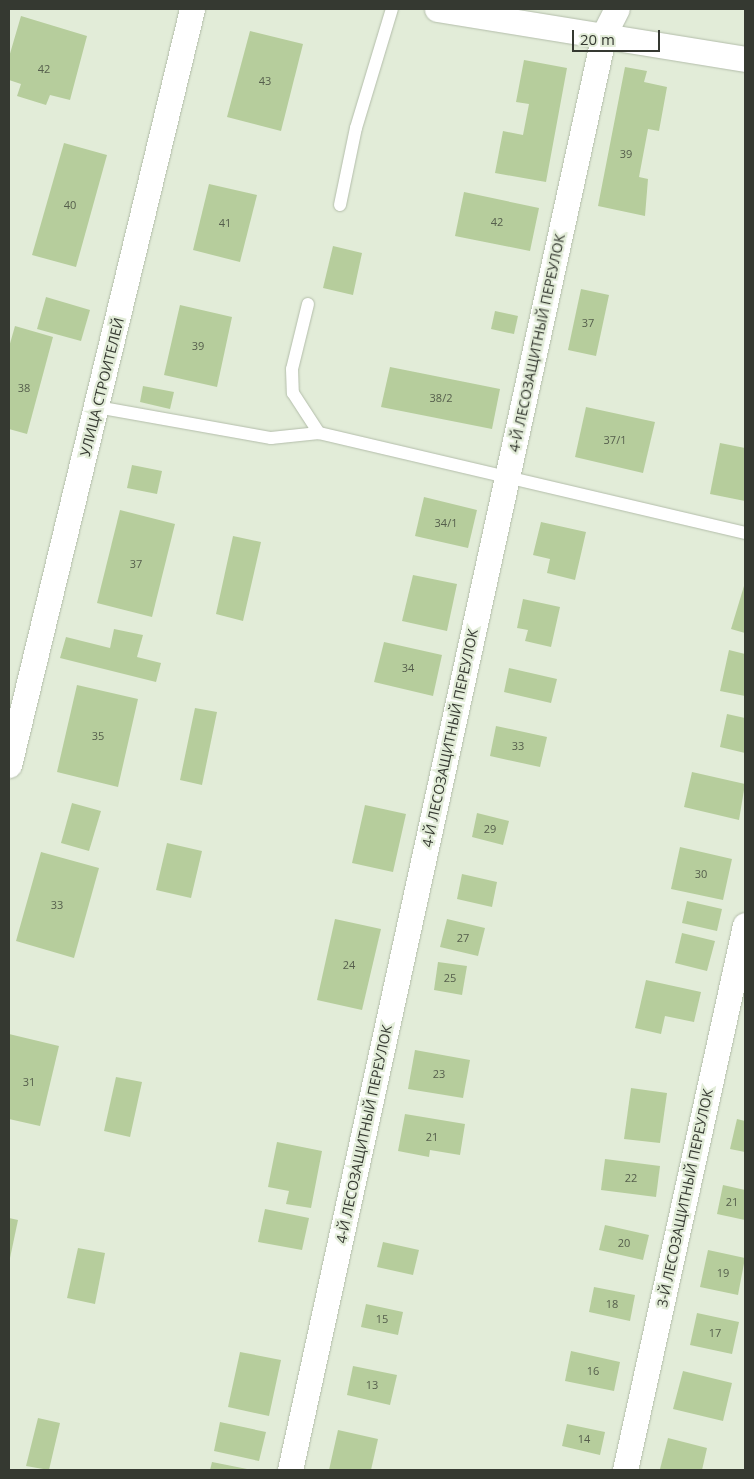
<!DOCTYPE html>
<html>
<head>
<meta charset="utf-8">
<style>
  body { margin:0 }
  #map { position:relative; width:754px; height:1479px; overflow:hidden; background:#e2ecd8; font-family:"Open Sans",sans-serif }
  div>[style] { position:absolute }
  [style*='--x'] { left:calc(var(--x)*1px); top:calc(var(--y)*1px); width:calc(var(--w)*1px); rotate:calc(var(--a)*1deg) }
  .building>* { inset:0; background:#b6cd9c }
  .roads { filter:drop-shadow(0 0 1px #b3bdaa) drop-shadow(0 0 1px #b3bdaa) }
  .service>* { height:12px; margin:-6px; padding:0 6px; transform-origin:6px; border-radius:6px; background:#fff }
  .minor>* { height:25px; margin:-12.5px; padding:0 12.5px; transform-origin:12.5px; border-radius:12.5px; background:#fff }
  span { translate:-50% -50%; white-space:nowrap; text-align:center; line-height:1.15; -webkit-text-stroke:4.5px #e2ecd8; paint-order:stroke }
  .number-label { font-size:11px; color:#555e4c }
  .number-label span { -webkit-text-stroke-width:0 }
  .street-label { font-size:14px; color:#353931 }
  .frame { position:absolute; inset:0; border:10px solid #353931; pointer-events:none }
  .scale { position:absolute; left:572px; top:30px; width:88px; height:22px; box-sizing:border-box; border:2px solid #353931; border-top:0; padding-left:6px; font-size:15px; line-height:18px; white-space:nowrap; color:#353931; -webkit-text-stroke:4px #e2ecd8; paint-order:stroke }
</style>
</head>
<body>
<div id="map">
  <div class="building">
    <i style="clip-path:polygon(21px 16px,87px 36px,70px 100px,50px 95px,46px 105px,17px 96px,21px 84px,9px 80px,9px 57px)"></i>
    <i style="clip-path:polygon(250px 31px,303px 44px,281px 131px,227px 117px)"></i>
    <i style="clip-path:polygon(524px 60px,567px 68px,546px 182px,495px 173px,503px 131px,523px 135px,529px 104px,516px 102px)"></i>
    <i style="clip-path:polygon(625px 67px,647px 71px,644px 82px,667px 87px,659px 131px,648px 129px,639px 177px,648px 179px,645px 216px,598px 206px)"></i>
    <i style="clip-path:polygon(64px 143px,107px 155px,76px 267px,32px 255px)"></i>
    <i style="clip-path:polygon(209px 184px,257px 195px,240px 262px,193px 250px)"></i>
    <i style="clip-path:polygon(464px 192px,539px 208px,530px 251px,455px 236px)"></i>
    <i style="clip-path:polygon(333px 246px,362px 253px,353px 295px,323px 288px)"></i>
    <i style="clip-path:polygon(581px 289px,609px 295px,596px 356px,568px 350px)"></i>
    <i style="clip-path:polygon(46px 297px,90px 310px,81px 341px,37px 329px)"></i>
    <i style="clip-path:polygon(180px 305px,232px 317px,217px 387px,164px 375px)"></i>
    <i style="clip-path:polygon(495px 311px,518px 316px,514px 334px,491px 329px)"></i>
    <i style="clip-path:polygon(15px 326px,53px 337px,27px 434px,9px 429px,9px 347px)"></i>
    <i style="clip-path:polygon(390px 367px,500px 389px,492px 429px,381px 407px)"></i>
    <i style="clip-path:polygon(143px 386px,174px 392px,170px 409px,140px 402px)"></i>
    <i style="clip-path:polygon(586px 407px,655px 422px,643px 473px,575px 457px)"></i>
    <i style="clip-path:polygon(720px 443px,745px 448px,745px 501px,710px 494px)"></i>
    <i style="clip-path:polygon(132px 465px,162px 471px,157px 494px,127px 488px)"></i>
    <i style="clip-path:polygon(424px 497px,477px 510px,468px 548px,415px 536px)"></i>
    <i style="clip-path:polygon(120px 510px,175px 524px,152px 617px,97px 603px)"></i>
    <i style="clip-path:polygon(541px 522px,586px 532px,575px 580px,547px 573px,550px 559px,533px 555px)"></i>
    <i style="clip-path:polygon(233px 536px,261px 542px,243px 621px,216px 614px)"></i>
    <i style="clip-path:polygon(413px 575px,457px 584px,447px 631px,402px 621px)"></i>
    <i style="clip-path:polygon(744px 586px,745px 587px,745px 633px,731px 629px)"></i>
    <i style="clip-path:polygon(523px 599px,560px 607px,551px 647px,525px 641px,528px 630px,517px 628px)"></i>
    <i style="clip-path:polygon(114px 629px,143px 635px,137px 657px,161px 663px,156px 682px,60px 658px,66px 637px,110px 648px)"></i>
    <i style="clip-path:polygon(384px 642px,442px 655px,433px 696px,374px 682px)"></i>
    <i style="clip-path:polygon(729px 650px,745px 654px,745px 696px,720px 691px)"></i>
    <i style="clip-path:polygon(509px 668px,557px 679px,551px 703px,504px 692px)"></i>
    <i style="clip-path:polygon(77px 685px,138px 699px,118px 787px,57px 772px)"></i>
    <i style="clip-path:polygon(195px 708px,217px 712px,202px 785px,180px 780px)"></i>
    <i style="clip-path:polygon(727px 714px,745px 718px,745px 753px,720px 747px)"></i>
    <i style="clip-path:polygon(496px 726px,547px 737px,540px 767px,490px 756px)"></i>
    <i style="clip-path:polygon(692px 772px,745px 784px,739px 820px,684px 807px)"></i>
    <i style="clip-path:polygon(72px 803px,101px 811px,89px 851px,61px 843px)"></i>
    <i style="clip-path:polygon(365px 805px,406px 814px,393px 872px,352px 863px)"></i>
    <i style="clip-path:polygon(477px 813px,509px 821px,503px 845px,472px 837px)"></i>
    <i style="clip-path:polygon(167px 843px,202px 851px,191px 898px,156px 890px)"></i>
    <i style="clip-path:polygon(680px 847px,732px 859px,723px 900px,671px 889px)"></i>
    <i style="clip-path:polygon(41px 852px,99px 868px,74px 958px,16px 941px)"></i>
    <i style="clip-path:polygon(462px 874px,497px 882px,492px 907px,457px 899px)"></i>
    <i style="clip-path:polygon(687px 901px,722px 909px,717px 931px,682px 923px)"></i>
    <i style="clip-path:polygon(335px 919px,381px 929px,362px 1010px,317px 1000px)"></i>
    <i style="clip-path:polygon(447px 919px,485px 928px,478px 956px,440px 947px)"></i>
    <i style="clip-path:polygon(682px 933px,715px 941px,707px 971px,675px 963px)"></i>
    <i style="clip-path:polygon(438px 962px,467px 966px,462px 995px,434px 990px)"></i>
    <i style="clip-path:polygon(646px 980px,701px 992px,694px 1022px,665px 1016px,661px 1034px,635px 1028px)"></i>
    <i style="clip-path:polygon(9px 1034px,59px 1046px,40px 1126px,9px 1119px)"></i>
    <i style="clip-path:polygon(415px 1050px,470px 1060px,463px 1098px,408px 1089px)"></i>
    <i style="clip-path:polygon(116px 1077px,142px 1082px,130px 1137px,104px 1131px)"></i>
    <i style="clip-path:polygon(631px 1088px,667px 1093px,660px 1143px,624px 1139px)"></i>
    <i style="clip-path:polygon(405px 1114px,465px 1124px,460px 1155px,430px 1150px,429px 1157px,398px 1151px)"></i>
    <i style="clip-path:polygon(737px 1119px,745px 1121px,745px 1152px,730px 1149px)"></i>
    <i style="clip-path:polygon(277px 1142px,322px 1151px,311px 1208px,286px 1204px,289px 1191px,268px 1187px)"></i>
    <i style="clip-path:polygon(605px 1159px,660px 1166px,656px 1197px,601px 1190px)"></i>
    <i style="clip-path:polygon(723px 1185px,745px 1190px,745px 1220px,717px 1214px)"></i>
    <i style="clip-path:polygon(265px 1209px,309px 1218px,302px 1250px,258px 1242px)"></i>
    <i style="clip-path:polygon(9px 1218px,18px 1220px,10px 1258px,9px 1258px)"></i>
    <i style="clip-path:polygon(605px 1225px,649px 1235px,643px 1260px,599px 1250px)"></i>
    <i style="clip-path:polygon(383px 1242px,419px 1250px,413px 1275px,377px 1267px)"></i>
    <i style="clip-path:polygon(78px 1248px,105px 1253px,95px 1304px,67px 1298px)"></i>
    <i style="clip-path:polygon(708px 1250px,745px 1258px,738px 1295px,700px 1287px)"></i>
    <i style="clip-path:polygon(594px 1287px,635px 1295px,630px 1321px,589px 1312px)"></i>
    <i style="clip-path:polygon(366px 1304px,403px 1312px,398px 1335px,361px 1327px)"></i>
    <i style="clip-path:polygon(697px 1313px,739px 1322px,732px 1354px,690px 1345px)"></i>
    <i style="clip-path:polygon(571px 1351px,620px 1362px,614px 1391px,565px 1381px)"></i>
    <i style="clip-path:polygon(240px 1352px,281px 1360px,269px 1416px,228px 1407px)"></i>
    <i style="clip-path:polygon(353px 1366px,397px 1375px,390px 1405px,347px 1395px)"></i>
    <i style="clip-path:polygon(683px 1371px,732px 1383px,723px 1421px,673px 1409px)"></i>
    <i style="clip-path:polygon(38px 1418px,60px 1423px,49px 1470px,26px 1466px)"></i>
    <i style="clip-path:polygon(220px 1422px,266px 1432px,259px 1461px,214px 1451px)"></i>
    <i style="clip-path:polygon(567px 1424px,605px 1432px,600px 1455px,562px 1446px)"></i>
    <i style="clip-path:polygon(338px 1430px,378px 1439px,371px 1470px,329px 1470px)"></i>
    <i style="clip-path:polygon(668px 1438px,707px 1448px,702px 1470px,660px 1469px)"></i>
    <i style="clip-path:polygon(212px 1462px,247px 1469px,247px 1470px,210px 1470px)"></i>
  </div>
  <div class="roads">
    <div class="service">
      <i style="--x:340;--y:205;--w:79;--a:-78.3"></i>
      <i style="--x:356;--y:128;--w:124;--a:-73.2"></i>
      <i style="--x:308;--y:304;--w:67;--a:103.8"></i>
      <i style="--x:292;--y:369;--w:24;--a:88"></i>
      <i style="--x:293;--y:393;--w:48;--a:57"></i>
      <i style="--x:97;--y:407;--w:177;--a:10.1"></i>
      <i style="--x:271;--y:438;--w:48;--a:-5.9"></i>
      <i style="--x:319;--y:433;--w:438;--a:13.2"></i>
    </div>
    <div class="minor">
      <i style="--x:437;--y:9;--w:312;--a:9.2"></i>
      <i style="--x:9;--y:765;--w:778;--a:-76.39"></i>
      <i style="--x:290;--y:1470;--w:1470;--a:-77.67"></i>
      <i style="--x:604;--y:34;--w:28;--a:-63"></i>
      <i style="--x:625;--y:1470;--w:558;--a:-77.58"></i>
    </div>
  </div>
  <div class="number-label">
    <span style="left:44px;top:69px">42</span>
    <span style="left:265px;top:81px">43</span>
    <span style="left:626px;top:154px">39</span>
    <span style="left:70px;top:205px">40</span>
    <span style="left:497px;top:222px">42</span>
    <span style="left:225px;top:223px">41</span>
    <span style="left:588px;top:323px">37</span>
    <span style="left:198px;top:346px">39</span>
    <span style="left:24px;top:388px">38</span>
    <span style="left:441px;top:398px">38/2</span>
    <span style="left:615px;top:440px">37/1</span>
    <span style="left:446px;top:523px">34/1</span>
    <span style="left:136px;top:564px">37</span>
    <span style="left:408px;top:668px">34</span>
    <span style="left:98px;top:736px">35</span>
    <span style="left:518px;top:746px">33</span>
    <span style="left:490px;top:829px">29</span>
    <span style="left:701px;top:874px">30</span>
    <span style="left:57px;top:905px">33</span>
    <span style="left:463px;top:938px">27</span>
    <span style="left:349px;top:965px">24</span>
    <span style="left:450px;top:978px">25</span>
    <span style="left:439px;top:1074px">23</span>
    <span style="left:29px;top:1082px">31</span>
    <span style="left:432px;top:1137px">21</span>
    <span style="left:631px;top:1178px">22</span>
    <span style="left:732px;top:1202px">21</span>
    <span style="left:624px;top:1243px">20</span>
    <span style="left:723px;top:1273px">19</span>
    <span style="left:612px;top:1304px">18</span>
    <span style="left:382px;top:1319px">15</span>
    <span style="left:715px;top:1333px">17</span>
    <span style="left:593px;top:1371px">16</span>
    <span style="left:372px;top:1385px">13</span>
    <span style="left:584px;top:1439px">14</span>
  </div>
  <div class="street-label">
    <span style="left:537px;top:343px;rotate:-78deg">4-Й ЛЕСОЗАЩИТНЫЙ ПЕРЕУЛОК</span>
    <span style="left:102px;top:387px;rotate:-76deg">УЛИЦА СТРОИТЕЛЕЙ</span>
    <span style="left:450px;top:738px;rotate:-78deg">4-Й ЛЕСОЗАЩИТНЫЙ ПЕРЕУЛОК</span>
    <span style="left:364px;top:1134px;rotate:-78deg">4-Й ЛЕСОЗАЩИТНЫЙ ПЕРЕУЛОК</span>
    <span style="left:685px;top:1198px;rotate:-78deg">3-Й ЛЕСОЗАЩИТНЫЙ ПЕРЕУЛОК</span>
  </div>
  <div class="frame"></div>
  <div class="scale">20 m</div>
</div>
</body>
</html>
